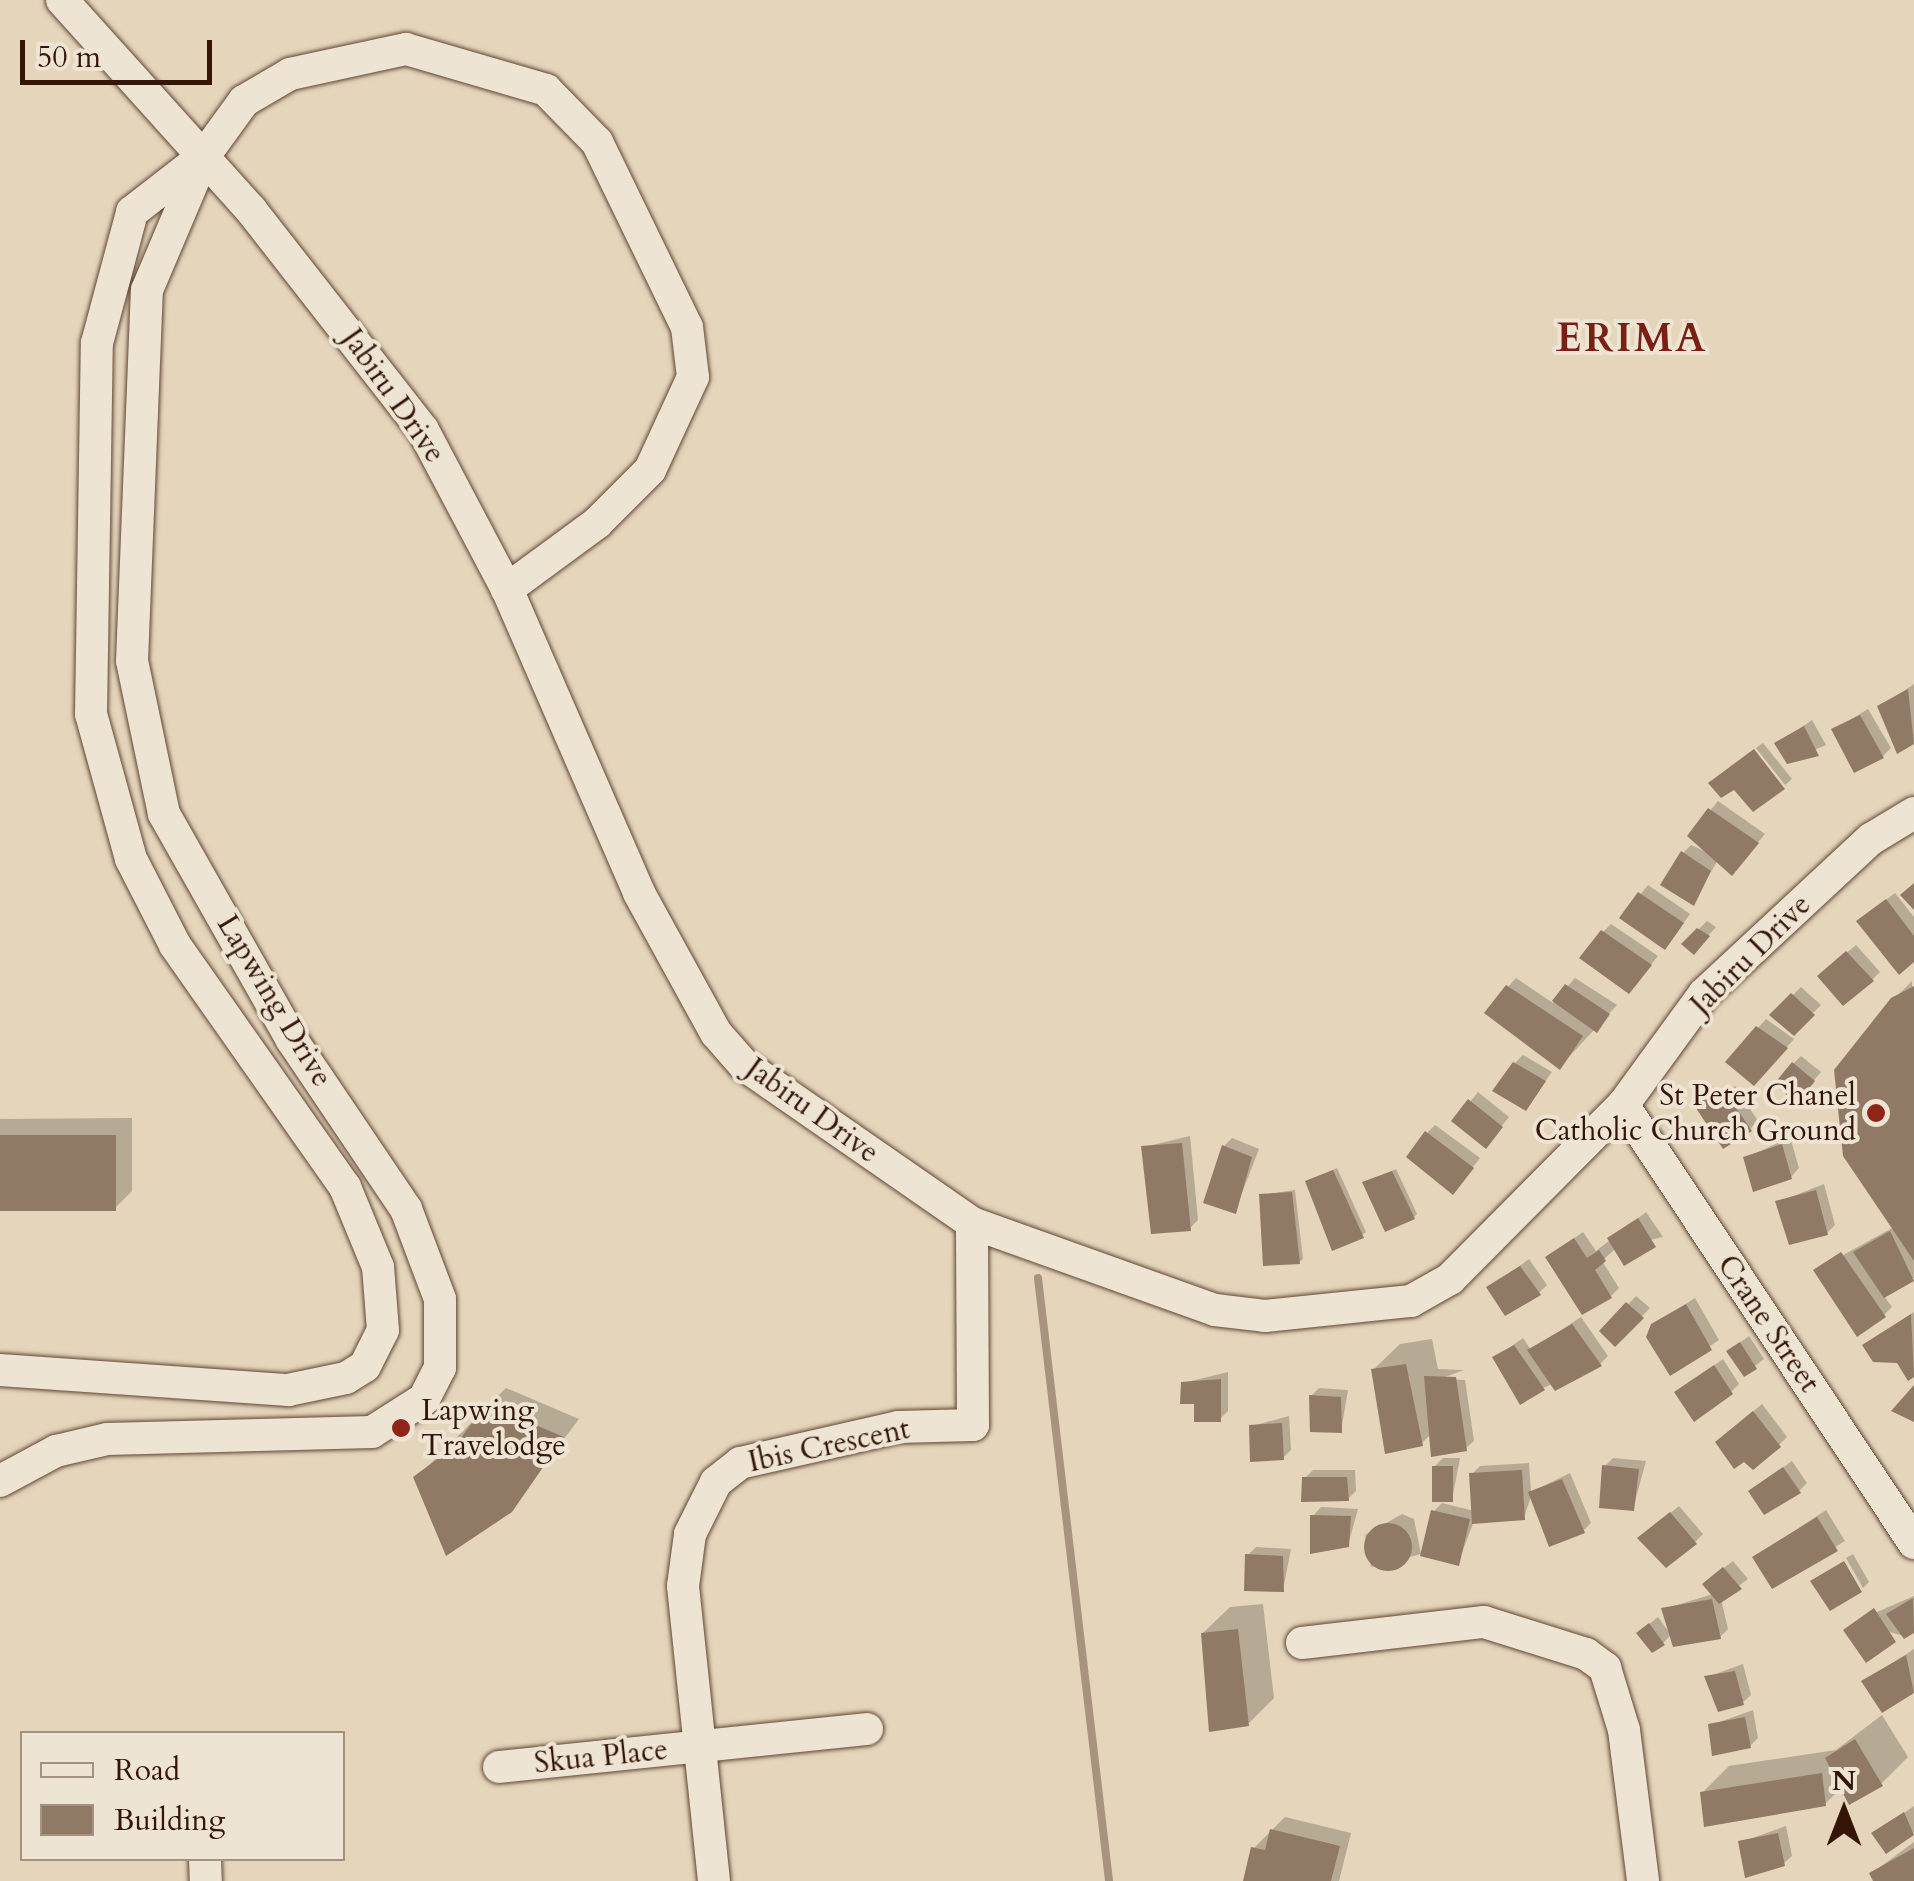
<!DOCTYPE html>
<html>
<head>
<meta charset="utf-8">
<style>
  body { margin:0 }
  #map { position:relative; width:1914px; height:1881px; overflow:hidden; background:#e4d5bb; font-family:Cardo,serif }
  div>[style] { position:absolute }
  [style*='--x'] { left:calc(var(--x)*1px); top:calc(var(--y)*1px); width:calc(var(--w)*1px); rotate:calc(var(--a)*1deg) }
  .shadow>* { inset:0; background:#0003 }
  .stream>* { height:8px; margin:-4px; padding:0 4px; transform-origin:4px; border-radius:4px; background:#a8947e }
  .building>* { inset:0; background:#907965 }
  .round { border-radius:50% }
  .roads { filter:drop-shadow(0 0 2px #614534) drop-shadow(0 0 2px #614534) }
  .minor>* { height:32px; margin:-16px; padding:0 16px; transform-origin:16px; border-radius:16px; background:#ede4d3 }
  .dots>* { width:28px; height:28px; translate:-50% -50%; box-sizing:border-box; border:5px solid #ede4d3; border-radius:50% }
  span { translate:-50% -50%; white-space:nowrap; text-align:center; line-height:1.15; -webkit-text-stroke:8px #ede4d3; paint-order:stroke }
  .street-label { font-size:30px; color:#351507 }
  .poi-label { font-size:30px; color:#351507 }
  .right { translate:-100% -50%; text-align:right }
  .left { translate:0 -50%; text-align:left }
  .district-label { font-size:40px; color:#7a1f14; font-weight:700; letter-spacing:2.5px }
  .legend { position:absolute; left:20px; top:1731px; width:325px; height:130px; box-sizing:border-box; background:#ede4d3; border:2px solid #a39181; margin:0; padding:12px 18px; list-style:none; font-size:30px; color:#351507 }
  .legend li { display:flex; align-items:center; gap:20px; height:50px }
  .legend b { width:50px; border:2px solid #a39181 }
  .north { position:absolute; left:1794px; top:1761px; width:100px; height:100px; -webkit-text-stroke:8px #ede4d3; paint-order:stroke; rotate:0deg; font-size:28px; font-weight:700; line-height:40px; text-align:center; color:#351507 }
  .north::after { content:''; display:block; margin:auto; width:35px; height:45px; background:#351507; clip-path:polygon(50% 0,100% 100%,50% 72%,0 100%) }
  .scale { position:absolute; left:20px; top:40px; width:192px; height:45px; box-sizing:border-box; border:5px solid #351507; border-top:0; padding-left:12px; font-size:30px; line-height:35px; white-space:nowrap; color:#351507; -webkit-text-stroke:8px #ede4d3; paint-order:stroke }
</style>
</head>
<body>
<div id="map">
  <div class="shadow">
    <i style="clip-path:polygon(1914px 684px,1914px 741px,1898px 750px,1880px 707px)"></i>
    <i style="clip-path:polygon(1868px 709px,1891px 748px,1883px 756px,1834px 730px)"></i>
    <i style="clip-path:polygon(1812px 720px,1826px 745px,1788px 761px,1777px 744px)"></i>
    <i style="clip-path:polygon(1763px 743px,1792px 779px,1785px 785px,1756px 748px)"></i>
    <i style="clip-path:polygon(1718px 801px,1765px 834px,1740px 864px,1718px 860px,1693px 902px,1683px 853px,1691px 845px,1711px 854px,1690px 836px)"></i>
    <i style="clip-path:polygon(1648px 885px,1690px 914px,1672px 939px,1622px 917px)"></i>
    <i style="clip-path:polygon(1895px 893px,1914px 917px,1914px 959px,1868px 913px)"></i>
    <i style="clip-path:polygon(1707px 921px,1716px 927px,1694px 951px,1685px 943px)"></i>
    <i style="clip-path:polygon(1611px 924px,1658px 956px,1636px 983px,1603px 932px)"></i>
    <i style="clip-path:polygon(1856px 945px,1880px 972px,1872px 980px,1828px 968px)"></i>
    <i style="clip-path:polygon(1516px 978px,1553px 1003px,1575px 978px,1617px 1005px,1568px 1058px,1508px 987px)"></i>
    <i style="clip-path:polygon(1912px 981px,1914px 1278px,1884px 1296px,1892px 1307px,1884px 1315px,1816px 1270px,1894px 1227px,1893px 1000px)"></i>
    <i style="clip-path:polygon(1801px 987px,1821px 1005px,1794px 1032px,1772px 1015px)"></i>
    <i style="clip-path:polygon(1766px 1019px,1794px 1039px,1762px 1075px,1728px 1062px)"></i>
    <i style="clip-path:polygon(1523px 1055px,1552px 1072px,1526px 1108px,1515px 1063px)"></i>
    <i style="clip-path:polygon(1801px 1056px,1821px 1072px,1804px 1092px,1793px 1064px)"></i>
    <i style="clip-path:polygon(1735px 1086px,1758px 1121px,1750px 1129px,1695px 1103px)"></i>
    <i style="clip-path:polygon(1478px 1092px,1509px 1117px,1493px 1137px,1455px 1121px)"></i>
    <i style="clip-path:polygon(132px 1118px,132px 1191px,115px 1208px,0 1208px,0 1119px)"></i>
    <i style="clip-path:polygon(1435px 1125px,1480px 1158px,1461px 1183px,1427px 1133px)"></i>
    <i style="clip-path:polygon(1190px 1136px,1198px 1220px,1190px 1228px,1144px 1147px)"></i>
    <i style="clip-path:polygon(1790px 1137px,1799px 1168px,1791px 1177px,1746px 1158px)"></i>
    <i style="clip-path:polygon(1232px 1138px,1259px 1149px,1235px 1211px,1224px 1146px)"></i>
    <i style="clip-path:polygon(1337px 1168px,1366px 1232px,1362px 1235px,1307px 1182px)"></i>
    <i style="clip-path:polygon(1396px 1169px,1417px 1214px,1414px 1217px,1365px 1183px)"></i>
    <i style="clip-path:polygon(1824px 1184px,1835px 1225px,1827px 1233px,1778px 1202px)"></i>
    <i style="clip-path:polygon(1295px 1190px,1303px 1259px,1299px 1262px,1262px 1195px)"></i>
    <i style="clip-path:polygon(1646px 1212px,1663px 1237px,1616px 1248px,1602px 1261px,1619px 1288px,1611px 1296px,1548px 1257px,1583px 1232px,1596px 1251px)"></i>
    <i style="clip-path:polygon(1529px 1259px,1547px 1285px,1539px 1293px,1490px 1287px)"></i>
    <i style="clip-path:polygon(1636px 1296px,1650px 1308px,1615px 1344px,1603px 1331px)"></i>
    <i style="clip-path:polygon(1695px 1298px,1719px 1340px,1671px 1372px,1653px 1325px)"></i>
    <i style="clip-path:polygon(1914px 1312px,1914px 1375px,1909px 1378px,1898px 1361px,1865px 1345px)"></i>
    <i style="clip-path:polygon(1581px 1317px,1608px 1356px,1600px 1364px,1543px 1388px,1495px 1358px,1523px 1338px,1531px 1350px)"></i>
    <i style="clip-path:polygon(1749px 1336px,1764px 1359px,1745px 1374px,1738px 1344px)"></i>
    <i style="clip-path:polygon(1432px 1339px,1438px 1369px,1464px 1370px,1440px 1379px,1465px 1380px,1474px 1441px,1465px 1449px,1432px 1433px,1421px 1444px,1373px 1370px,1400px 1344px)"></i>
    <i style="clip-path:polygon(1723px 1359px,1739px 1384px,1731px 1392px,1678px 1392px)"></i>
    <i style="clip-path:polygon(1228px 1372px,1228px 1411px,1220px 1419px,1183px 1383px)"></i>
    <i style="clip-path:polygon(506px 1388px,579px 1419px,510px 1510px,416px 1478px)"></i>
    <i style="clip-path:polygon(1319px 1388px,1348px 1390px,1341px 1431px,1311px 1396px)"></i>
    <i style="clip-path:polygon(1762px 1404px,1787px 1437px,1779px 1445px,1726px 1434px)"></i>
    <i style="clip-path:polygon(1289px 1416px,1291px 1450px,1283px 1458px,1252px 1426px)"></i>
    <i style="clip-path:polygon(1443px 1458px,1460px 1458px,1452px 1500px,1434px 1467px)"></i>
    <i style="clip-path:polygon(1613px 1458px,1646px 1461px,1633px 1509px,1605px 1466px)"></i>
    <i style="clip-path:polygon(1792px 1461px,1807px 1483px,1799px 1491px,1751px 1491px)"></i>
    <i style="clip-path:polygon(1529px 1463px,1531px 1492px,1570px 1473px,1591px 1523px,1583px 1531px,1531px 1497px,1524px 1517px,1474px 1521px,1458px 1563px,1434px 1511px,1442px 1503px,1474px 1511px,1472px 1474px,1480px 1466px)"></i>
    <i style="clip-path:polygon(1313px 1470px,1355px 1470px,1356px 1491px,1348px 1499px,1304px 1479px)"></i>
    <i style="clip-path:polygon(1679px 1506px,1703px 1534px,1695px 1542px,1648px 1531px)"></i>
    <i style="clip-path:polygon(1321px 1507px,1358px 1509px,1348px 1545px,1313px 1516px)"></i>
    <i style="clip-path:polygon(1826px 1510px,1845px 1541px,1773px 1586px,1755px 1557px)"></i>
    <i style="clip-path:polygon(1402px 1514px,1414px 1519px,1421px 1554px,1371px 1567px,1365px 1535px)"></i>
    <i style="clip-path:polygon(1256px 1547px,1291px 1549px,1283px 1590px,1248px 1555px)"></i>
    <i style="clip-path:polygon(1853px 1554px,1869px 1582px,1863px 1588px,1846px 1558px)"></i>
    <i style="clip-path:polygon(1733px 1561px,1748px 1579px,1721px 1599px,1728px 1629px,1720px 1637px,1664px 1609px,1713px 1594px,1713px 1576px)"></i>
    <i style="clip-path:polygon(1914px 1596px,1914px 1630px,1904px 1636px,1854px 1622px)"></i>
    <i style="clip-path:polygon(1263px 1604px,1274px 1698px,1248px 1724px,1203px 1633px,1230px 1607px)"></i>
    <i style="clip-path:polygon(1658px 1617px,1671px 1635px,1663px 1643px,1648px 1625px)"></i>
    <i style="clip-path:polygon(1914px 1649px,1914px 1691px,1883px 1709px,1865px 1681px)"></i>
    <i style="clip-path:polygon(1743px 1664px,1751px 1695px,1742px 1703px,1707px 1677px)"></i>
    <i style="clip-path:polygon(1753px 1710px,1758px 1738px,1750px 1746px,1711px 1725px)"></i>
    <i style="clip-path:polygon(1882px 1715px,1908px 1757px,1881px 1784px,1843px 1786px,1825px 1804px,1702px 1793px,1729px 1766px,1836px 1750px)"></i>
    <i style="clip-path:polygon(1914px 1806px,1914px 1832px,1886px 1850px,1874px 1834px)"></i>
    <i style="clip-path:polygon(1285px 1817px,1351px 1833px,1339px 1881px,1246px 1881px,1254px 1848px)"></i>
    <i style="clip-path:polygon(1786px 1826px,1792px 1856px,1783px 1864px,1741px 1842px)"></i>
    <i style="clip-path:polygon(1914px 1842px,1914px 1881px,1876px 1881px,1872px 1873px)"></i>
  </div>
  <div class="stream">
    <i style="--x:1038;--y:1278;--w:607;--a:83.28"></i>
  </div>
  <div class="building">
    <i style="clip-path:polygon(1908px 689px,1914px 744px,1897px 754px,1877px 706px)"></i>
    <i style="clip-path:polygon(1860px 715px,1884px 758px,1854px 773px,1831px 729px)"></i>
    <i style="clip-path:polygon(1804px 726px,1819px 756px,1787px 764px,1774px 743px)"></i>
    <i style="clip-path:polygon(1754px 749px,1785px 789px,1753px 812px,1734px 790px,1721px 798px,1708px 783px)"></i>
    <i style="clip-path:polygon(1708px 808px,1759px 843px,1732px 876px,1687px 836px)"></i>
    <i style="clip-path:polygon(1681px 851px,1711px 871px,1694px 906px,1660px 885px)"></i>
    <i style="clip-path:polygon(1914px 883px,1914px 910px,1900px 895px)"></i>
    <i style="clip-path:polygon(1638px 892px,1684px 923px,1665px 950px,1619px 918px)"></i>
    <i style="clip-path:polygon(1886px 899px,1914px 936px,1914px 962px,1899px 975px,1856px 921px)"></i>
    <i style="clip-path:polygon(1697px 928px,1710px 936px,1694px 955px,1681px 944px)"></i>
    <i style="clip-path:polygon(1601px 930px,1652px 965px,1629px 994px,1579px 958px)"></i>
    <i style="clip-path:polygon(1846px 951px,1874px 981px,1843px 1006px,1817px 976px)"></i>
    <i style="clip-path:polygon(1565px 984px,1610px 1014px,1597px 1033px,1552px 1001px)"></i>
    <i style="clip-path:polygon(1506px 985px,1583px 1036px,1560px 1070px,1484px 1013px)"></i>
    <i style="clip-path:polygon(1914px 986px,1914px 1261px,1843px 1156px,1834px 1070px,1891px 998px)"></i>
    <i style="clip-path:polygon(1791px 993px,1815px 1015px,1794px 1036px,1769px 1015px)"></i>
    <i style="clip-path:polygon(1756px 1026px,1788px 1048px,1754px 1086px,1725px 1062px)"></i>
    <i style="clip-path:polygon(1513px 1062px,1546px 1081px,1526px 1111px,1492px 1091px)"></i>
    <i style="clip-path:polygon(1792px 1062px,1815px 1081px,1797px 1104px,1774px 1084px)"></i>
    <i style="clip-path:polygon(1712px 1090px,1717px 1098px,1726px 1093px,1752px 1131px,1723px 1149px,1692px 1102px)"></i>
    <i style="clip-path:polygon(1468px 1099px,1503px 1127px,1486px 1149px,1451px 1121px)"></i>
    <i style="clip-path:polygon(1425px 1131px,1474px 1168px,1453px 1195px,1406px 1157px)"></i>
    <i style="clip-path:polygon(0 1135px,116px 1135px,116px 1211px,0 1211px)"></i>
    <i style="clip-path:polygon(1182px 1143px,1191px 1231px,1151px 1234px,1141px 1146px)"></i>
    <i style="clip-path:polygon(1782px 1144px,1792px 1179px,1753px 1192px,1743px 1157px)"></i>
    <i style="clip-path:polygon(1222px 1145px,1252px 1157px,1236px 1214px,1203px 1203px)"></i>
    <i style="clip-path:polygon(1333px 1170px,1364px 1238px,1332px 1251px,1305px 1181px)"></i>
    <i style="clip-path:polygon(1392px 1171px,1415px 1219px,1385px 1232px,1362px 1182px)"></i>
    <i style="clip-path:polygon(1816px 1190px,1828px 1235px,1789px 1245px,1775px 1201px)"></i>
    <i style="clip-path:polygon(1292px 1192px,1300px 1264px,1263px 1266px,1259px 1194px)"></i>
    <i style="clip-path:polygon(1638px 1218px,1656px 1247px,1624px 1266px,1607px 1238px)"></i>
    <i style="clip-path:polygon(1890px 1231px,1914px 1281px,1884px 1298px,1853px 1252px)"></i>
    <i style="clip-path:polygon(1574px 1238px,1587px 1258px,1599px 1250px,1606px 1261px,1595px 1270px,1612px 1298px,1582px 1315px,1545px 1257px)"></i>
    <i style="clip-path:polygon(1841px 1252px,1886px 1317px,1857px 1337px,1813px 1270px)"></i>
    <i style="clip-path:polygon(1520px 1266px,1541px 1295px,1505px 1316px,1486px 1287px)"></i>
    <i style="clip-path:polygon(1626px 1302px,1644px 1318px,1615px 1347px,1599px 1331px)"></i>
    <i style="clip-path:polygon(1686px 1304px,1712px 1350px,1670px 1376px,1646px 1337px,1651px 1324px)"></i>
    <i style="clip-path:polygon(1911px 1314px,1914px 1377px,1908px 1381px,1897px 1363px,1873px 1362px,1862px 1345px)"></i>
    <i style="clip-path:polygon(1572px 1324px,1602px 1366px,1555px 1391px,1527px 1350px)"></i>
    <i style="clip-path:polygon(1740px 1342px,1757px 1369px,1744px 1377px,1726px 1351px)"></i>
    <i style="clip-path:polygon(1514px 1345px,1545px 1390px,1520px 1405px,1492px 1357px)"></i>
    <i style="clip-path:polygon(1406px 1364px,1423px 1446px,1385px 1454px,1371px 1369px)"></i>
    <i style="clip-path:polygon(1714px 1365px,1733px 1394px,1694px 1422px,1674px 1392px)"></i>
    <i style="clip-path:polygon(1424px 1376px,1456px 1377px,1467px 1451px,1431px 1457px)"></i>
    <i style="clip-path:polygon(1221px 1379px,1221px 1422px,1194px 1422px,1194px 1404px,1180px 1404px,1181px 1382px)"></i>
    <i style="clip-path:polygon(1914px 1385px,1914px 1422px,1891px 1411px)"></i>
    <i style="clip-path:polygon(1309px 1395px,1341px 1397px,1342px 1433px,1310px 1432px)"></i>
    <i style="clip-path:polygon(486px 1404px,564px 1437px,512px 1512px,446px 1556px,413px 1477px,455px 1446px)"></i>
    <i style="clip-path:polygon(1753px 1411px,1781px 1447px,1753px 1470px,1744px 1462px,1734px 1469px,1715px 1442px)"></i>
    <i style="clip-path:polygon(1282px 1423px,1284px 1460px,1250px 1462px,1249px 1425px)"></i>
    <i style="clip-path:polygon(1602px 1465px,1639px 1469px,1634px 1511px,1599px 1508px)"></i>
    <i style="clip-path:polygon(1432px 1466px,1453px 1466px,1453px 1502px,1432px 1502px)"></i>
    <i style="clip-path:polygon(1783px 1467px,1801px 1493px,1764px 1515px,1748px 1491px)"></i>
    <i style="clip-path:polygon(1522px 1470px,1525px 1520px,1472px 1524px,1469px 1473px)"></i>
    <i style="clip-path:polygon(1302px 1477px,1347px 1477px,1349px 1501px,1301px 1502px)"></i>
    <i style="clip-path:polygon(1562px 1479px,1585px 1533px,1549px 1547px,1528px 1492px)"></i>
    <i style="clip-path:polygon(1431px 1510px,1470px 1519px,1459px 1566px,1420px 1556px)"></i>
    <i style="clip-path:polygon(1670px 1512px,1697px 1544px,1666px 1568px,1637px 1538px)"></i>
    <i style="clip-path:polygon(1310px 1515px,1351px 1516px,1349px 1547px,1310px 1554px)"></i>
    <i style="clip-path:polygon(1817px 1517px,1838px 1551px,1772px 1589px,1752px 1557px)"></i>
    <i class="round" style="left:1364px;top:1523px;width:48px;height:48px"></i>
    <i style="clip-path:polygon(1245px 1554px,1283px 1556px,1284px 1592px,1244px 1591px)"></i>
    <i style="clip-path:polygon(1844px 1561px,1862px 1592px,1830px 1611px,1810px 1581px)"></i>
    <i style="clip-path:polygon(1723px 1567px,1742px 1589px,1719px 1604px,1702px 1584px)"></i>
    <i style="clip-path:polygon(1913px 1598px,1914px 1633px,1904px 1639px,1886px 1614px)"></i>
    <i style="clip-path:polygon(1712px 1599px,1721px 1639px,1673px 1647px,1661px 1608px)"></i>
    <i style="clip-path:polygon(1874px 1608px,1896px 1642px,1866px 1663px,1843px 1630px)"></i>
    <i style="clip-path:polygon(1649px 1623px,1665px 1645px,1652px 1653px,1636px 1633px)"></i>
    <i style="clip-path:polygon(1238px 1629px,1249px 1726px,1209px 1732px,1201px 1633px)"></i>
    <i style="clip-path:polygon(1906px 1655px,1914px 1693px,1882px 1713px,1861px 1681px)"></i>
    <i style="clip-path:polygon(1735px 1671px,1744px 1705px,1718px 1712px,1704px 1676px)"></i>
    <i style="clip-path:polygon(1745px 1717px,1751px 1748px,1712px 1756px,1708px 1724px)"></i>
    <i style="clip-path:polygon(1855px 1739px,1883px 1786px,1849px 1805px,1825px 1758px)"></i>
    <i style="clip-path:polygon(1822px 1773px,1826px 1806px,1704px 1827px,1700px 1792px)"></i>
    <i style="clip-path:polygon(1904px 1812px,1914px 1835px,1886px 1854px,1871px 1833px)"></i>
    <i style="clip-path:polygon(1270px 1829px,1340px 1846px,1331px 1881px,1243px 1881px,1251px 1847px,1265px 1850px)"></i>
    <i style="clip-path:polygon(1778px 1833px,1785px 1866px,1745px 1878px,1738px 1841px)"></i>
    <i style="clip-path:polygon(1914px 1848px,1914px 1881px,1873px 1881px,1869px 1873px)"></i>
  </div>
  <div class="roads">
    <div class="minor">
      <i style="--x:62;--y:0;--w:283;--a:48"></i>
      <i style="--x:251;--y:210;--w:279;--a:52"></i>
      <i style="--x:423;--y:430;--w:180;--a:62.2"></i>
      <i style="--x:507;--y:589;--w:331;--a:66.5"></i>
      <i style="--x:639;--y:893;--w:160;--a:61.2"></i>
      <i style="--x:716;--y:1033;--w:43;--a:48.8"></i>
      <i style="--x:744;--y:1065;--w:277;--a:34.7"></i>
      <i style="--x:972;--y:1223;--w:258;--a:19.7"></i>
      <i style="--x:1215;--y:1310;--w:50;--a:6.8"></i>
      <i style="--x:1265;--y:1316;--w:147;--a:-5.9"></i>
      <i style="--x:1411;--y:1301;--w:45;--a:-29.4"></i>
      <i style="--x:1450;--y:1279;--w:245;--a:-45.2"></i>
      <i style="--x:1623;--y:1105;--w:137;--a:-53.9"></i>
      <i style="--x:1704;--y:994;--w:228;--a:-42.9"></i>
      <i style="--x:1871;--y:839;--w:50;--a:-31.2"></i>
      <i style="--x:1623;--y:1105;--w:526;--a:56.4"></i>
      <i style="--x:0;--y:1370;--w:289;--a:4"></i>
      <i style="--x:288;--y:1390;--w:59;--a:-11.7"></i>
      <i style="--x:346;--y:1378;--w:22;--a:-32"></i>
      <i style="--x:365;--y:1366;--w:40;--a:-63.4"></i>
      <i style="--x:383;--y:1330;--w:63;--a:-94.5"></i>
      <i style="--x:378;--y:1267;--w:87;--a:-112.4"></i>
      <i style="--x:345;--y:1187;--w:296;--a:-125.1"></i>
      <i style="--x:175;--y:945;--w:97;--a:-117.1"></i>
      <i style="--x:131;--y:859;--w:150;--a:-105.4"></i>
      <i style="--x:91;--y:714;--w:371;--a:-89.1"></i>
      <i style="--x:97;--y:343;--w:136;--a:-75"></i>
      <i style="--x:132;--y:212;--w:91;--a:-37.9"></i>
      <i style="--x:0;--y:1481;--w:64;--a:-28.2"></i>
      <i style="--x:56;--y:1451;--w:52;--a:-13.2"></i>
      <i style="--x:107;--y:1439;--w:265;--a:-1.5"></i>
      <i style="--x:372;--y:1432;--w:62;--a:-32.4"></i>
      <i style="--x:424;--y:1399;--w:35;--a:-63"></i>
      <i style="--x:440;--y:1368;--w:69;--a:-90"></i>
      <i style="--x:440;--y:1299;--w:96;--a:-110.7"></i>
      <i style="--x:406;--y:1209;--w:204;--a:-124"></i>
      <i style="--x:292;--y:1040;--w:260;--a:-119.5"></i>
      <i style="--x:164;--y:814;--w:156;--a:-101.8"></i>
      <i style="--x:132;--y:661;--w:371;--a:-87.7"></i>
      <i style="--x:147;--y:290;--w:146;--a:-67"></i>
      <i style="--x:204;--y:156;--w:68;--a:-54"></i>
      <i style="--x:244;--y:101;--w:53;--a:-30.4"></i>
      <i style="--x:290;--y:74;--w:119;--a:-12.2"></i>
      <i style="--x:406;--y:49;--w:146;--a:16.3"></i>
      <i style="--x:546;--y:90;--w:73;--a:45.6"></i>
      <i style="--x:597;--y:142;--w:206;--a:64.1"></i>
      <i style="--x:687;--y:327;--w:50;--a:83.2"></i>
      <i style="--x:693;--y:377;--w:102;--a:114.8"></i>
      <i style="--x:650;--y:470;--w:75;--a:135"></i>
      <i style="--x:597;--y:523;--w:112;--a:143.7"></i>
      <i style="--x:1302;--y:1643;--w:183;--a:-6.6"></i>
      <i style="--x:1484;--y:1622;--w:107;--a:17.4"></i>
      <i style="--x:1586;--y:1654;--w:24;--a:36"></i>
      <i style="--x:1605;--y:1668;--w:65;--a:73"></i>
      <i style="--x:1624;--y:1730;--w:152;--a:82.8"></i>
      <i style="--x:499;--y:1767;--w:370;--a:-5.9"></i>
      <i style="--x:205;--y:1858;--w:23;--a:88"></i>
      <i style="--x:714;--y:1881;--w:297;--a:-96"></i>
      <i style="--x:683;--y:1586;--w:52;--a:-82.3"></i>
      <i style="--x:690;--y:1534;--w:58;--a:-63.4"></i>
      <i style="--x:716;--y:1482;--w:31;--a:-38"></i>
      <i style="--x:740;--y:1463;--w:162;--a:-12.8"></i>
      <i style="--x:898;--y:1427;--w:75;--a:-1.5"></i>
      <i style="--x:973;--y:1425;--w:202;--a:-90.3"></i>
    </div>
  </div>
  <div class="dots">
    <i style="left:1876px;top:1113px;background:#8f2418"></i>
    <i style="left:401px;top:1428px;background:#8f2418"></i>
  </div>
  <div class="street-label">
    <span style="left:393px;top:396px;rotate:55deg">Jabiru Drive</span>
    <span style="left:1751px;top:955px;rotate:-45deg">Jabiru Drive</span>
    <span style="left:274px;top:1001px;rotate:59deg">Lapwing Drive</span>
    <span style="left:812px;top:1111px;rotate:36deg">Jabiru Drive</span>
    <span style="left:1768px;top:1324px;rotate:56deg">Crane Street</span>
    <span style="left:829px;top:1446px;rotate:-12deg">Ibis Crescent</span>
    <span style="left:601px;top:1757px;rotate:-6deg">Skua Place</span>
  </div>
  <div class="poi-label">
    <span class="right" style="left:1856px;top:1113px">St Peter Chanel<br>Catholic Church Ground</span>
    <span class="left" style="left:421px;top:1428px">Lapwing<br>Travelodge</span>
  </div>
  <div class="district-label">
    <span style="left:1632px;top:339px">ERIMA</span>
  </div>
  <ul class="legend">
  <li><b style="height:12px;background:#ede4d3"></b>Road</li>
  <li><b style="height:28px;background:#907965"></b>Building</li>
  </ul>
  <div class="north">N</div>
  <div class="scale">50 m</div>
</div>
</body>
</html>
